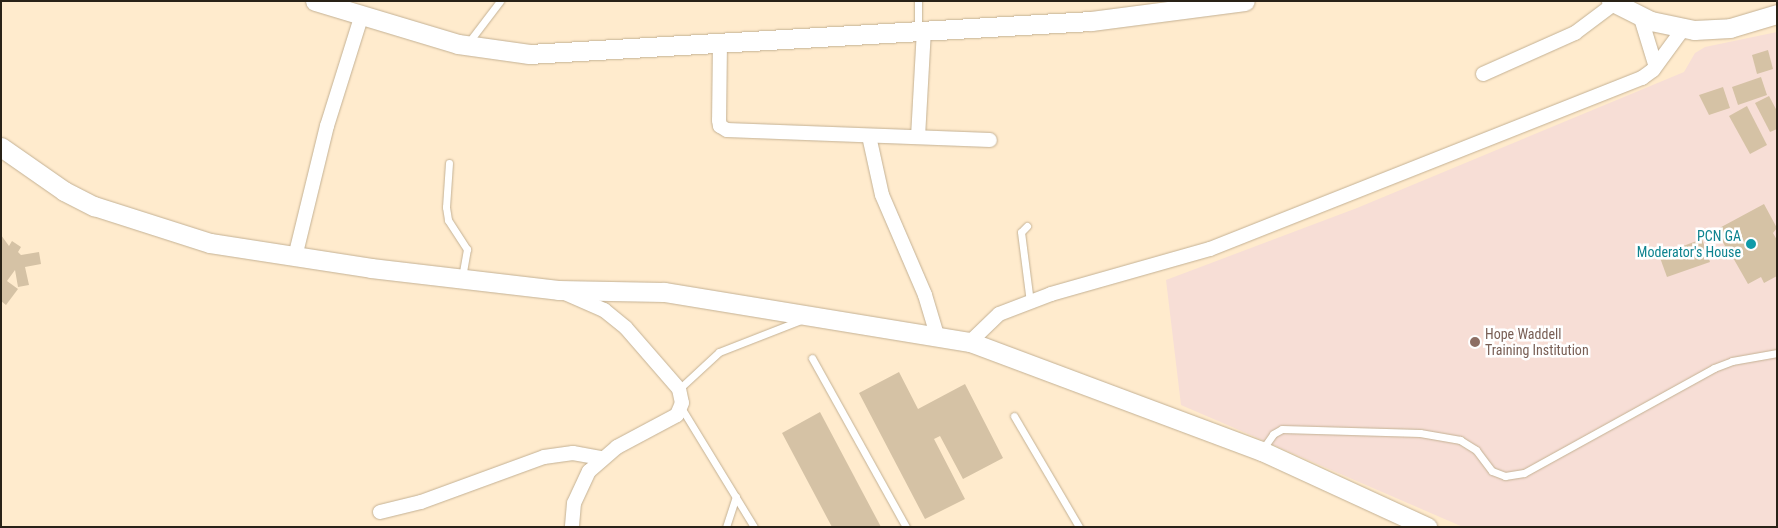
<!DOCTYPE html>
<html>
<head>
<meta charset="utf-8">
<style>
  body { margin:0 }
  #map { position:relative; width:1778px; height:528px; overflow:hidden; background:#ffebcd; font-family:"Roboto Condensed",sans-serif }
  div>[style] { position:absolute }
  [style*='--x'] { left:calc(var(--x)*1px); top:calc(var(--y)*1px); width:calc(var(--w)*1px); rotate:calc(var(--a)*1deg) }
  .education>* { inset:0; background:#f7ded6 }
  .building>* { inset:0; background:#d5c2a5 }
  .roads { filter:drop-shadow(0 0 1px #c4b194) drop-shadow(0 0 1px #c4b194) }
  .lane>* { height:7px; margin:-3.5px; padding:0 3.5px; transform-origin:3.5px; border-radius:3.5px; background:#fff }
  .street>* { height:14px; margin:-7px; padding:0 7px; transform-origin:7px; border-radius:7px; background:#fff }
  .secondary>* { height:19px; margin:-9.5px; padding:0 9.5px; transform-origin:9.5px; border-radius:9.5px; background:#fff }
  .dots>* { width:14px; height:14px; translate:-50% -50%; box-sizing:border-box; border:2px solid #fff; border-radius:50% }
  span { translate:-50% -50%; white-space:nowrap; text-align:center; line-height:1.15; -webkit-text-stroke:5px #fff; paint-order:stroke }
  .culture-label { font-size:14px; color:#0d838f }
  .right { translate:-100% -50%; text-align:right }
  .education-label { font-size:14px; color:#785e54 }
  .left { translate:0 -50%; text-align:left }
  .frame { position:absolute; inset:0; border:2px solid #292217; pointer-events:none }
</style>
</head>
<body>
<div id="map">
  <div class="education">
    <i style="clip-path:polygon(1777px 32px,1777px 527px,1463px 527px,1181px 405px,1166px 280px,1357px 208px,1684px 72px,1695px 53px,1705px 47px)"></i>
  </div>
  <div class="building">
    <i style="clip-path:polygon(1768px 50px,1773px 69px,1757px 74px,1752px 55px)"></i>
    <i style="clip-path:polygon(1761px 77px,1767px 95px,1738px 105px,1732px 87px)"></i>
    <i style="clip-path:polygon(1723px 87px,1730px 108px,1709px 115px,1699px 95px)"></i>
    <i style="clip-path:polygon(1769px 96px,1777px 111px,1777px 129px,1770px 132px,1755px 103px)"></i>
    <i style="clip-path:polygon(1747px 106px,1767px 145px,1750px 154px,1729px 116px)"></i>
    <i style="clip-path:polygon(1764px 204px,1777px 228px,1773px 233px,1777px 240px,1777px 276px,1764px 283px,1761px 277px,1748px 284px,1732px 256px,1726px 260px,1720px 249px,1725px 246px,1722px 240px,1717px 242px,1712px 232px)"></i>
    <i style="clip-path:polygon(1px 235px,9px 246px,12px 241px,21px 247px,18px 252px,21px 255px,39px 252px,41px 264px,25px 267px,29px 285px,18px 287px,15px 270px,7px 281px,18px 289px,6px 305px,1px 301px)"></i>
    <i style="clip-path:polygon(1702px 239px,1710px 262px,1667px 277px,1659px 255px)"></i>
    <i style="clip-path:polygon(899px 372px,918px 409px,965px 384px,1003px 458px,963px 479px,940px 436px,934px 439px,965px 499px,925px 519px,859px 393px)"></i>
    <i style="clip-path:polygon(820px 412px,881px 527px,832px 527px,782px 433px)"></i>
  </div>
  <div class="roads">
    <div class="lane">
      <i style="--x:918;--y:31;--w:30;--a:-90"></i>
      <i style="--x:468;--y:43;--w:53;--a:-52.7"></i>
      <i style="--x:449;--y:163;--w:44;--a:93.9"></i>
      <i style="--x:446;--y:207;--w:13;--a:81"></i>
      <i style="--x:448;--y:220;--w:35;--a:57"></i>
      <i style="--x:467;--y:249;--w:29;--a:100"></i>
      <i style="--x:1027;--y:226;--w:8;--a:135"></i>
      <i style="--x:1021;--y:232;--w:71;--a:82.7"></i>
      <i style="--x:812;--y:358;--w:193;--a:60.9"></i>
      <i style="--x:679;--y:389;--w:54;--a:-42.8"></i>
      <i style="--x:719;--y:352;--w:88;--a:-21.3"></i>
      <i style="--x:682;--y:409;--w:138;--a:58.6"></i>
      <i style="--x:1014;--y:416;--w:129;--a:59.6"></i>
      <i style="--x:1262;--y:450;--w:19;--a:-55"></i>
      <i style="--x:1273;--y:434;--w:10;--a:-29"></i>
      <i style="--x:1282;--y:429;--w:138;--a:1.7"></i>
      <i style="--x:1420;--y:433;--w:41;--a:9.9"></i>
      <i style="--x:1460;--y:440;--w:19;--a:32"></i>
      <i style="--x:1476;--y:450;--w:26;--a:53"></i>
      <i style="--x:1492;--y:471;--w:14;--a:21"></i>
      <i style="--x:1505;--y:476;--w:19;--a:-9"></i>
      <i style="--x:1524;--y:473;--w:217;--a:-28.9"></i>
      <i style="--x:1714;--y:368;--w:19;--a:-21"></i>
      <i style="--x:1732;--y:361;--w:46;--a:-10.1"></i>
      <i style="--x:726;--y:527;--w:32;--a:-72"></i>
    </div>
    <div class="street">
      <i style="--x:1640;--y:15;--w:51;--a:73"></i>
      <i style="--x:720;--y:42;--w:78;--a:90.7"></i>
      <i style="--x:719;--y:120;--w:6;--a:81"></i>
      <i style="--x:720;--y:126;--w:8;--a:30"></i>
      <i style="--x:727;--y:130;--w:263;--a:2.2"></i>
      <i style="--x:1483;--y:74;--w:101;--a:-24"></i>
      <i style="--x:1575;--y:33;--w:50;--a:-36.9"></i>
      <i style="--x:869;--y:136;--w:60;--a:77.6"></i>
      <i style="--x:882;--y:195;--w:109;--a:66.7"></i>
      <i style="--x:925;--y:295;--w:42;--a:73.3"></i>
      <i style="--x:918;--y:137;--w:106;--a:-86.8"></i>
      <i style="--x:295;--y:257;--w:135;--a:-76.3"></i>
      <i style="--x:327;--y:126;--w:117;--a:-72.6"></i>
      <i style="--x:565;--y:293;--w:43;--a:23.6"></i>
      <i style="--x:604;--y:310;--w:28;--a:39"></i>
      <i style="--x:626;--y:328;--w:81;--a:49"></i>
      <i style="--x:679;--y:389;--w:14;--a:78"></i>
      <i style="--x:682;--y:403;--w:13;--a:113"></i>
      <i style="--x:677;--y:415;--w:68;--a:151.9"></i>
      <i style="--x:617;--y:447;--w:37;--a:139"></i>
      <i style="--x:589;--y:471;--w:35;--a:115"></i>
      <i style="--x:574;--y:503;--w:24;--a:95"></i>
      <i style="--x:970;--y:342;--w:40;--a:-44"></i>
      <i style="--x:999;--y:314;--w:56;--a:-21"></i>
      <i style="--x:1051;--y:294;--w:165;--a:-15.8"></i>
      <i style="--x:1210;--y:249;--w:465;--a:-21.6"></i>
      <i style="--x:1642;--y:78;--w:14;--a:-36"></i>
      <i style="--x:1653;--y:70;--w:51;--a:-53.8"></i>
      <i style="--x:380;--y:512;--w:42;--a:-13.7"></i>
      <i style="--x:421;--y:502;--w:131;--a:-20.1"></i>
      <i style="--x:544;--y:457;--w:29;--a:-8"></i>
      <i style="--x:573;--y:453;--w:29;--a:10"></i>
    </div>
    <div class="secondary">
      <i style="--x:315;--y:1;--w:149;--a:16.7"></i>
      <i style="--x:458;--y:44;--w:72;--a:8"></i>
      <i style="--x:529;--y:54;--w:563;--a:-3.36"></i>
      <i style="--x:1091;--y:21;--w:155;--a:-7.4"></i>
      <i style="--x:1611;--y:1;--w:45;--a:26.6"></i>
      <i style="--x:1651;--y:21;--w:44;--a:11.8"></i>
      <i style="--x:1694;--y:30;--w:36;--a:-3"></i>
      <i style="--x:1730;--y:28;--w:49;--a:-16.6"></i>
      <i style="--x:1;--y:147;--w:77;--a:34.9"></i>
      <i style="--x:64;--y:191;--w:34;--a:27"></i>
      <i style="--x:94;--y:206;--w:122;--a:17.7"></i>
      <i style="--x:210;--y:243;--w:163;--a:8.8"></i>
      <i style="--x:371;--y:268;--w:188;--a:6.7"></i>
      <i style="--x:558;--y:290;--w:106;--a:1.1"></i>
      <i style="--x:664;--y:292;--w:310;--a:9.3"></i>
      <i style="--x:970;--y:342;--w:312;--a:20.5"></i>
      <i style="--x:1262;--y:451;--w:182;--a:24.7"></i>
    </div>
  </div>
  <div class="dots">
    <i style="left:1751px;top:244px;background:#0f9aa8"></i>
    <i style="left:1475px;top:342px;background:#8d6e63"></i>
  </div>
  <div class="culture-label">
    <span class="right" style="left:1741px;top:244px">PCN GA<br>Moderator's House</span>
  </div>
  <div class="education-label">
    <span class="left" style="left:1485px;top:342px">Hope Waddell<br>Training Institution</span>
  </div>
  <div class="frame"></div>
</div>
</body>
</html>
